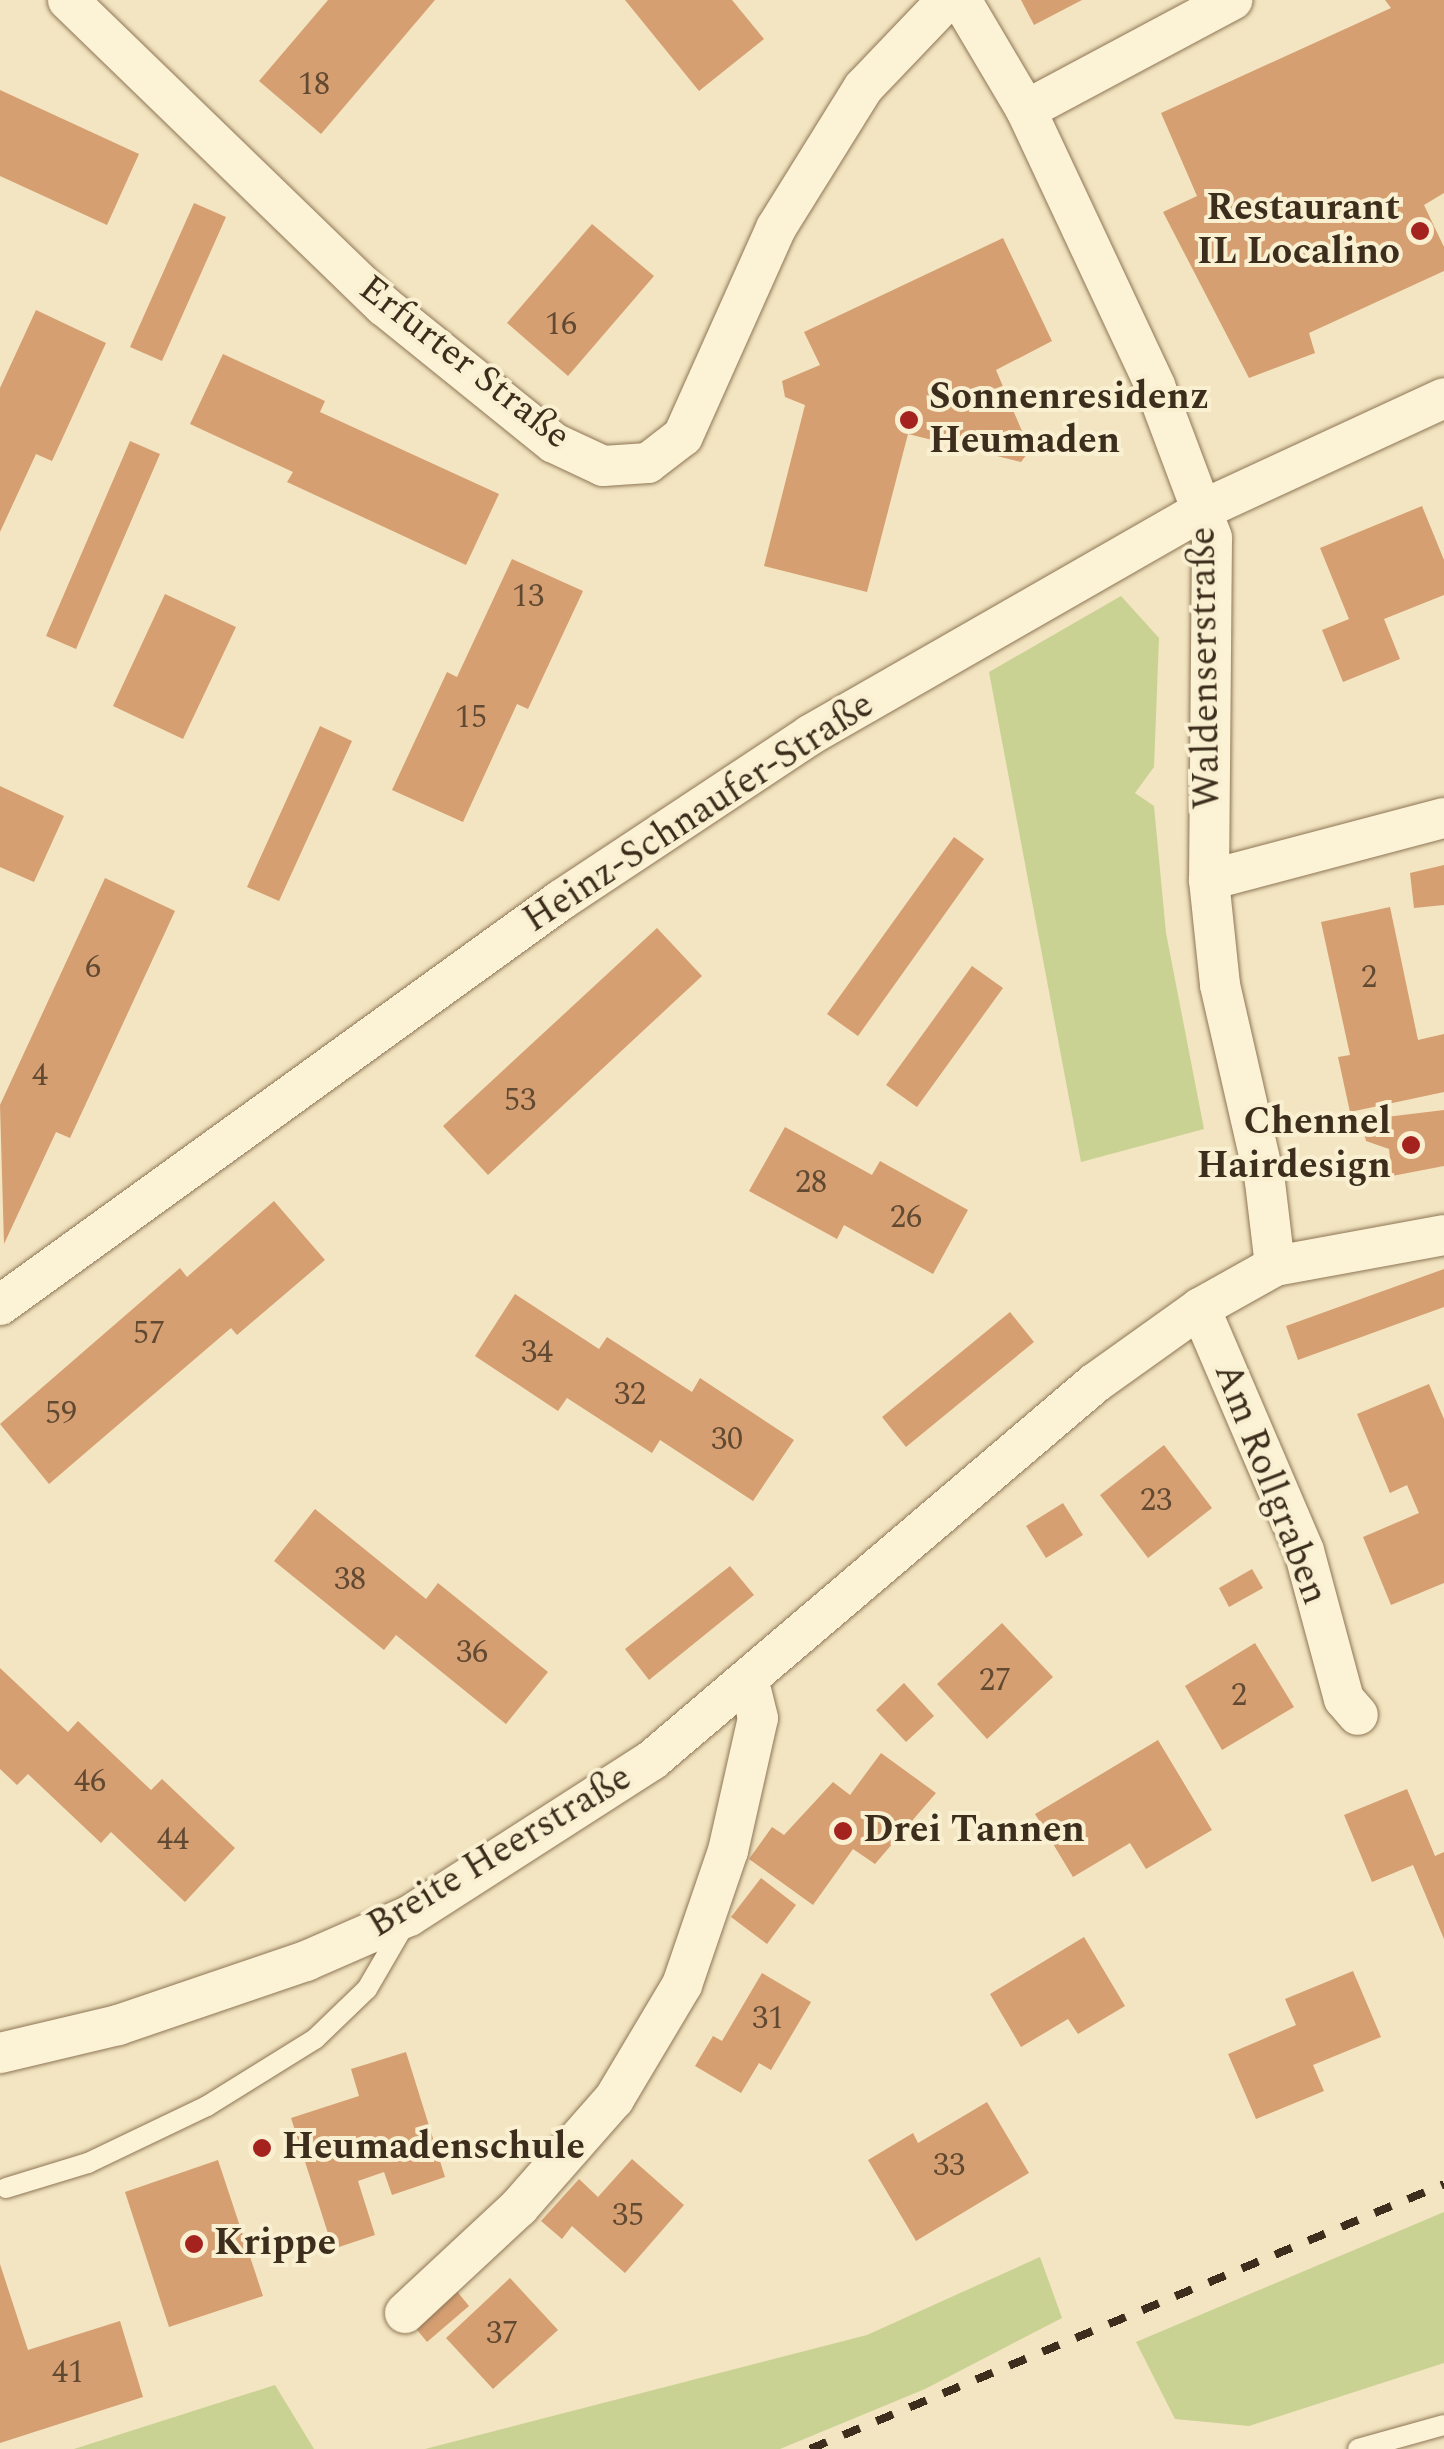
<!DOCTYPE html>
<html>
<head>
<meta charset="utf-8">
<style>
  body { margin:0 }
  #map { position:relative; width:1444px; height:2449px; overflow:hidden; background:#f3e5c1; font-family:Spectral,serif }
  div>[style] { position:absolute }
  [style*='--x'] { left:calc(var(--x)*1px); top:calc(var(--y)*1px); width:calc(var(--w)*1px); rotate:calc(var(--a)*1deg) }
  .green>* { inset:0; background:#c9d293 }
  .building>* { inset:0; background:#d59f72 }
  .roads { filter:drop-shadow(0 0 2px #8e7656) drop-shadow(0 0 2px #8e7656) }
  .lane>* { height:20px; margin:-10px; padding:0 10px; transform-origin:10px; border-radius:10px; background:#fcf2d5 }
  .street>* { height:40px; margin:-20px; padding:0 20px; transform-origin:20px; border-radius:20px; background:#fcf2d5 }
  .rail>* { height:8px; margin-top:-4px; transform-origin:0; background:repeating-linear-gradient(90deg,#3c2d1c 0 18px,transparent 0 36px) }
  .dots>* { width:28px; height:28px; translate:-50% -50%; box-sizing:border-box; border:5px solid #f9efd1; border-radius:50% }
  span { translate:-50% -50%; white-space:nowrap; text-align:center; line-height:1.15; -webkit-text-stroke:8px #f9efd1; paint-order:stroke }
  .number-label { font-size:32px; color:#624a32 }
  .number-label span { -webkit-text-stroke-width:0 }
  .poi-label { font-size:38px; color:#3c2d1c; font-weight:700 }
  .right { translate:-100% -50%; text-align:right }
  .left { translate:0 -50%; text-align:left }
  .street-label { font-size:38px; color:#3c2d1c }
</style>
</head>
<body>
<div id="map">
  <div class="green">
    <i style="clip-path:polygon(1121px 596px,1159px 638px,1154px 767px,1135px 793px,1154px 806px,1166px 933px,1204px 1129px,1081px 1162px,989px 672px)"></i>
    <i style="clip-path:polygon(1444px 2212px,1444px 2363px,1249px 2426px,1175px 2419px,1136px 2342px)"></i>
    <i style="clip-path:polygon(1040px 2257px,1062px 2318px,925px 2389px,780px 2449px,425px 2449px,867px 2335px)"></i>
    <i style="clip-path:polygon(275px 2385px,314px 2449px,74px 2449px)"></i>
  </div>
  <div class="building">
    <i style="clip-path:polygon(328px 0,435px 0,321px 134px,259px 81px)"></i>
    <i style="clip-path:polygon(625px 0,732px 0,764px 39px,699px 91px)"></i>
    <i style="clip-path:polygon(1021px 0,1082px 0,1034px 25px)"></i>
    <i style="clip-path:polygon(1385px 0,1444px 0,1444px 193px,1424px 205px,1444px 247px,1444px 271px,1309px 333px,1315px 353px,1249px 378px,1163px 212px,1197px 196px,1161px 113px,1391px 8px)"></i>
    <i style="clip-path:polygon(0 90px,139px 154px,107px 225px,0 176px)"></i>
    <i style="clip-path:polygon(194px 203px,226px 217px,162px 361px,130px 347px)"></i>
    <i style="clip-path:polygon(592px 224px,654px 276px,568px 376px,507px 323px)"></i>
    <i style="clip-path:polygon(1003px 238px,1052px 341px,996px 370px,1030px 450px,1021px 462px,908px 434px,867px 592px,764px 566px,805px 405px,785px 397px,782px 381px,820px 365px,804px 332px)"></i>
    <i style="clip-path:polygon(36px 310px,106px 343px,52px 461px,36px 454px,0 532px,0 388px)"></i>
    <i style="clip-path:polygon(223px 354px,325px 401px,320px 412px,499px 494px,466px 565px,287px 482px,293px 472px,190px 424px)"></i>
    <i style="clip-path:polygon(130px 441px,160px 454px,76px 649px,46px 636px)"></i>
    <i style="clip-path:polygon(1422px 506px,1444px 560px,1444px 595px,1384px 619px,1400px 659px,1343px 682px,1322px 630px,1349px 619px,1320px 548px)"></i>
    <i style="clip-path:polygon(512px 559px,583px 591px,528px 709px,517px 704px,463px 822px,392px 790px,447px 672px,457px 677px)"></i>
    <i style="clip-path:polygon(165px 594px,236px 627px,183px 739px,113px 706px)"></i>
    <i style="clip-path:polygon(320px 726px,352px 741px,279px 901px,247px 887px)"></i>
    <i style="clip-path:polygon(0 786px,64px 816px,34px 882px,0 867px)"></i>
    <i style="clip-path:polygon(954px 837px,984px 859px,858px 1036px,827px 1014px)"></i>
    <i style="clip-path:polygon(1444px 865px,1444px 905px,1414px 908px,1410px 873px)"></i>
    <i style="clip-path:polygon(105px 878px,175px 911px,70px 1138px,56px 1132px,4px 1244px,0 1105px)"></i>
    <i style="clip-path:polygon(1390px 907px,1418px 1040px,1444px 1034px,1444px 1092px,1350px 1112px,1338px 1057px,1350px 1055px,1321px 922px)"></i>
    <i style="clip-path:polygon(657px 928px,702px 976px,488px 1175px,443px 1126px)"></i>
    <i style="clip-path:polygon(972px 966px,1003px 988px,917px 1107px,886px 1085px)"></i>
    <i style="clip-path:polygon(1444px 1110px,1444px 1166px,1392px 1176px,1389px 1149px,1366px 1141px,1361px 1120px)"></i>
    <i style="clip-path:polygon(785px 1127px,872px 1175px,880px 1161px,968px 1210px,933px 1274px,844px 1225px,837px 1239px,749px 1191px)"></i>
    <i style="clip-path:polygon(274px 1201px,325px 1260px,237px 1335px,231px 1328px,49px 1484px,0 1424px,180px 1268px,187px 1277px)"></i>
    <i style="clip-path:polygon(1444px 1269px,1444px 1307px,1298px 1360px,1286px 1326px)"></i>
    <i style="clip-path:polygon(515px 1294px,599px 1349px,607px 1337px,692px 1392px,700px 1378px,794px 1440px,753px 1501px,660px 1440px,652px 1453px,567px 1398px,558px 1411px,475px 1356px)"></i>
    <i style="clip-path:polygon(1010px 1312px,1034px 1342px,906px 1447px,882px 1417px)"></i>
    <i style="clip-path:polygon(1429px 1384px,1444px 1419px,1444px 1583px,1391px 1605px,1363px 1537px,1419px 1513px,1407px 1485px,1390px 1493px,1357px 1414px)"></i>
    <i style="clip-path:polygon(1164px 1445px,1212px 1508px,1148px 1558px,1100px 1495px)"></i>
    <i style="clip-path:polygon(1063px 1503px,1083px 1535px,1046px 1558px,1026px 1526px)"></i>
    <i style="clip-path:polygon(315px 1509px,426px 1599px,438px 1583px,548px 1672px,506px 1724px,396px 1635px,384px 1650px,274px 1561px)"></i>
    <i style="clip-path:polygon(730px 1566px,754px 1595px,649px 1680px,625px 1649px)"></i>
    <i style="clip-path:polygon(1252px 1569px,1263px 1588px,1229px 1607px,1219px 1588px)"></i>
    <i style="clip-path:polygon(1002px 1623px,1053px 1677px,987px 1739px,937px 1684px)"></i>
    <i style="clip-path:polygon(1255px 1643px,1294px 1707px,1222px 1750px,1185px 1686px)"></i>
    <i style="clip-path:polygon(0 1668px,68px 1732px,78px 1721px,151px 1790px,162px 1779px,235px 1848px,185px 1902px,111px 1832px,101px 1843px,28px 1774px,17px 1785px,0 1769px)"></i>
    <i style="clip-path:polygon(904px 1683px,934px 1716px,906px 1742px,876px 1710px)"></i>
    <i style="clip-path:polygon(1158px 1740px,1212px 1830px,1146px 1869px,1130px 1843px,1073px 1877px,1035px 1814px)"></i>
    <i style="clip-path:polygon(881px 1753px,936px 1793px,875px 1864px,853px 1849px,813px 1905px,749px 1859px,772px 1827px,784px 1835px,833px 1782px,850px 1795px)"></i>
    <i style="clip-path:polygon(1407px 1789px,1435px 1856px,1444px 1852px,1444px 1939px,1413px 1865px,1372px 1882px,1344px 1815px)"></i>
    <i style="clip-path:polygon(761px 1878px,796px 1905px,767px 1944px,731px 1917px)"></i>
    <i style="clip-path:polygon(1084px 1937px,1125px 2006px,1078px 2034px,1068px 2019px,1021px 2047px,990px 1994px)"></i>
    <i style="clip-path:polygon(1353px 1971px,1381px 2037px,1313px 2065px,1324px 2091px,1256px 2119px,1228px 2054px,1296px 2025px,1285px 1999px)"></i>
    <i style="clip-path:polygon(762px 1973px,811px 2002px,771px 2070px,759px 2063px,741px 2093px,695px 2066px,713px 2036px,722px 2041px)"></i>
    <i style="clip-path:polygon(406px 2052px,445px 2177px,392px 2195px,384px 2172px,358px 2181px,375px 2235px,333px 2249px,291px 2118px,359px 2096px,351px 2069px)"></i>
    <i style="clip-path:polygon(987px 2102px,1029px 2173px,916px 2241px,868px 2160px,913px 2133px,918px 2143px)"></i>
    <i style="clip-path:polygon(632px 2159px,684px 2205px,625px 2273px,572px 2226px,562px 2239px,541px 2221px,579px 2179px,598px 2197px)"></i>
    <i style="clip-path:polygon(218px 2160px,263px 2296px,169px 2327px,125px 2192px)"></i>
    <i style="clip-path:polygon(0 2264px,28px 2350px,120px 2321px,143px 2397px,0 2443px)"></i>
    <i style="clip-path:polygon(510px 2278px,558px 2330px,493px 2389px,446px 2338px)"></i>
    <i style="clip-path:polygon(451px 2284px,469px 2306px,427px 2342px,409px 2320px)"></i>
  </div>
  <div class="roads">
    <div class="lane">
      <i style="--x:6;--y:2188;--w:86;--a:-17"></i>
      <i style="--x:88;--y:2163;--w:132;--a:-25.6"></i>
      <i style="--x:207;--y:2106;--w:127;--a:-31.8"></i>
      <i style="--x:315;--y:2039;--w:72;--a:-43.9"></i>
      <i style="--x:367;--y:1989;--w:78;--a:-59.8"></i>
      <i style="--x:1358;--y:2449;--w:89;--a:-15.6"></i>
    </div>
    <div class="street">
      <i style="--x:68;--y:0;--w:440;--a:44.1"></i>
      <i style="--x:384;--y:306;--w:218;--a:38.9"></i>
      <i style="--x:554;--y:443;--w:54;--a:25.1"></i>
      <i style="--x:603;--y:466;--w:45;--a:-3.8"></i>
      <i style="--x:648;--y:463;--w:44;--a:-37.6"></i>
      <i style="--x:683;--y:436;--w:228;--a:-65.9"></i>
      <i style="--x:776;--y:228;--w:165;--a:-58.1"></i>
      <i style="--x:863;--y:88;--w:122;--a:-46.3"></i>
      <i style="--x:961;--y:0;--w:128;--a:59.4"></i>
      <i style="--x:1026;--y:110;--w:305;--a:64.9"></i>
      <i style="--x:1155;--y:386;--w:162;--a:69.4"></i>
      <i style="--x:1212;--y:538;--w:342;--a:90.5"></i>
      <i style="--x:1209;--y:880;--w:106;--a:84"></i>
      <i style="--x:1220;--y:985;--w:202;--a:77.1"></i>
      <i style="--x:1265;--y:1182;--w:85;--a:83.2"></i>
      <i style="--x:1026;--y:110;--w:234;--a:-28.1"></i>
      <i style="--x:1209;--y:880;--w:243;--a:-14.8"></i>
      <i style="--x:0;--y:1305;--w:692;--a:-35.83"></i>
      <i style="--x:561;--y:900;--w:299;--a:-33.5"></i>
      <i style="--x:810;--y:735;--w:454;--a:-29.8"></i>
      <i style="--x:1204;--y:509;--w:264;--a:-24.8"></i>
      <i style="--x:1200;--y:1308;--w:264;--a:66.8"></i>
      <i style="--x:1304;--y:1551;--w:153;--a:74.9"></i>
      <i style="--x:1344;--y:1699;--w:21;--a:49"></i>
      <i style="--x:0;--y:2053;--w:121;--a:-13.3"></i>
      <i style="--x:118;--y:2025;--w:199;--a:-18.8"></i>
      <i style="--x:306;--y:1961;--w:112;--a:-23.6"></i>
      <i style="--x:409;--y:1916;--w:289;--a:-32.7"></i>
      <i style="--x:652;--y:1760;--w:582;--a:-40.4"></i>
      <i style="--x:1095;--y:1383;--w:129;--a:-35.5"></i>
      <i style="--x:1200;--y:1308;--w:86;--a:-29.2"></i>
      <i style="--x:1275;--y:1266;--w:172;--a:-10.4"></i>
      <i style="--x:405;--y:2313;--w:156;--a:-42.9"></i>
      <i style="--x:519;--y:2207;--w:144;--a:-48.7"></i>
      <i style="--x:614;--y:2099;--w:133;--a:-59.2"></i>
      <i style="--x:682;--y:1985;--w:142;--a:-71.1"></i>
      <i style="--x:728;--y:1851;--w:136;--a:-77.3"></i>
      <i style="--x:758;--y:1718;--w:38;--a:-104"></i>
    </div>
  </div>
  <div class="rail">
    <i style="--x:810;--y:2449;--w:687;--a:-22.68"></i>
  </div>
  <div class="dots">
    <i style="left:1420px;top:231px;background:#a4231f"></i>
    <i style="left:909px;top:420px;background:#a4231f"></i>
    <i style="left:1411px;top:1145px;background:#a4231f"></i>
    <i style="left:843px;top:1831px;background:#a4231f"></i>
    <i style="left:262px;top:2148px;background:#a4231f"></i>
    <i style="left:194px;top:2244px;background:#a4231f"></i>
  </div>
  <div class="number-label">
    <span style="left:314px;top:85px">18</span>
    <span style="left:561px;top:325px">16</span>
    <span style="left:528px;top:597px">13</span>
    <span style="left:471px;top:718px">15</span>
    <span style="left:93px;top:968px">6</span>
    <span style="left:1369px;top:978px">2</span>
    <span style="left:40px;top:1076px">4</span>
    <span style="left:520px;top:1101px">53</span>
    <span style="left:811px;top:1183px">28</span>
    <span style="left:906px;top:1218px">26</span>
    <span style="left:149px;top:1334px">57</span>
    <span style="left:537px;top:1353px">34</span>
    <span style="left:630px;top:1395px">32</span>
    <span style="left:61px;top:1414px">59</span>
    <span style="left:727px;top:1440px">30</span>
    <span style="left:1156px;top:1501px">23</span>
    <span style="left:350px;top:1580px">38</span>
    <span style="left:472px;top:1653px">36</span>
    <span style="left:995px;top:1681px">27</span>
    <span style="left:1239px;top:1696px">2</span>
    <span style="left:90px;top:1782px">46</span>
    <span style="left:173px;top:1840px">44</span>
    <span style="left:768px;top:2019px">31</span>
    <span style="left:949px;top:2166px">33</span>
    <span style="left:628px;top:2216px">35</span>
    <span style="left:502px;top:2334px">37</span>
    <span style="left:68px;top:2373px">41</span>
  </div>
  <div class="poi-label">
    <span class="right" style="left:1400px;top:231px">Restaurant<br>IL Localino</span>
    <span class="left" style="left:929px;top:420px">Sonnenresidenz<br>Heumaden</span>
    <span class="right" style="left:1391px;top:1145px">Chennel<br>Hairdesign</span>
    <span class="left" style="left:863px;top:1831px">Drei Tannen</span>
    <span class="left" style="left:282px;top:2148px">Heumadenschule</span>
    <span class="left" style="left:214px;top:2244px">Krippe</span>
  </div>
  <div class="street-label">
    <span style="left:464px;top:363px;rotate:38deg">Erfurter Straße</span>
    <span style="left:1206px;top:668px;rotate:-91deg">Waldenserstraße</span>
    <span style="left:699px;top:813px;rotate:-33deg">Heinz-Schnaufer-Straße</span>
    <span style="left:1270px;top:1484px;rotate:69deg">Am Rollgraben</span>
    <span style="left:500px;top:1852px;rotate:-31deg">Breite Heerstraße</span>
  </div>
</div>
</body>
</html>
